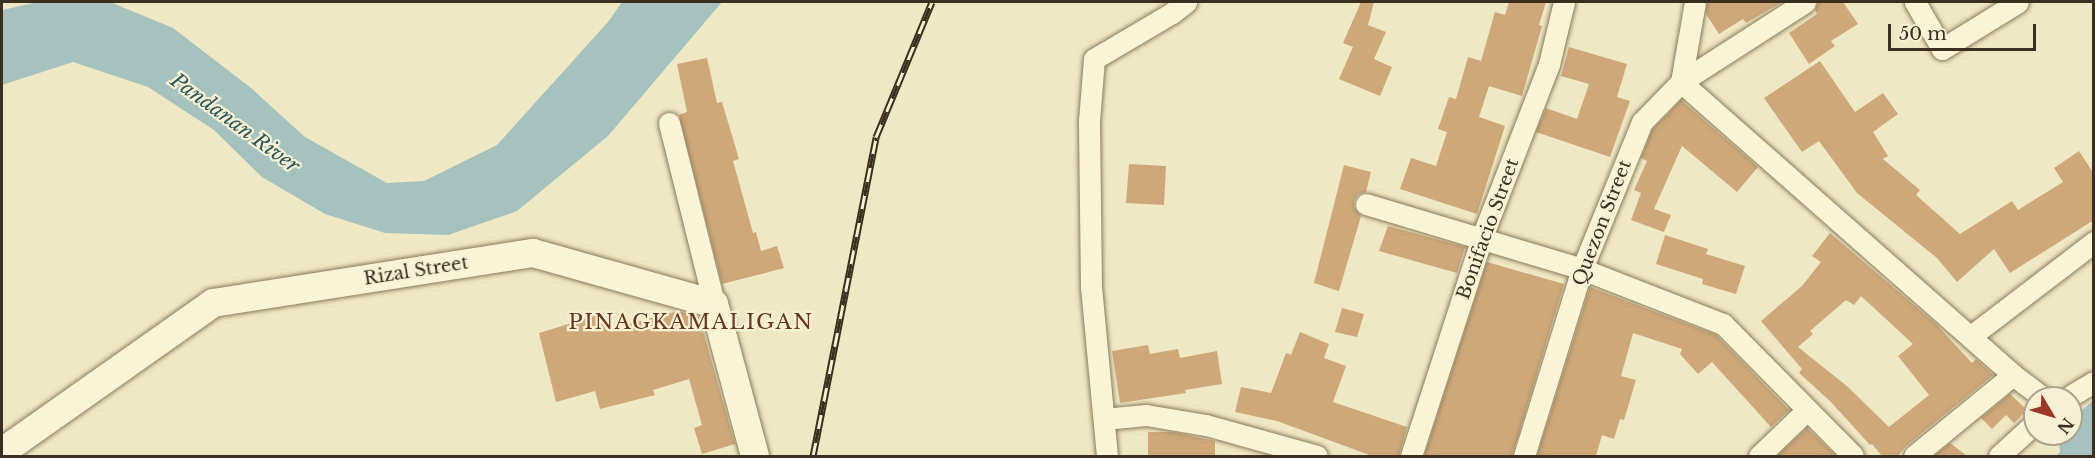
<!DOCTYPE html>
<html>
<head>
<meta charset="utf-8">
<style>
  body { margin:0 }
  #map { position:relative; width:2095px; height:458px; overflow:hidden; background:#efe8c4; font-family:"Libre Baskerville",serif }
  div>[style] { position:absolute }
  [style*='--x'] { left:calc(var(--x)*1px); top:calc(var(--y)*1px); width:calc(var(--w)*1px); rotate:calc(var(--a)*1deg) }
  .water>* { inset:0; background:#a6c2be }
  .building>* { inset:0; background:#cea879 }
  .roads { filter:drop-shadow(0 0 2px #8a7a5a) drop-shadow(0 0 2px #8a7a5a) }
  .street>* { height:21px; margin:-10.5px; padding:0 10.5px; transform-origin:10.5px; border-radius:10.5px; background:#faf4d7 }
  .secondary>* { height:28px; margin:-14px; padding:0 14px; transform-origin:14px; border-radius:14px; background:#faf4d7 }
  .rail>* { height:7px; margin-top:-3.5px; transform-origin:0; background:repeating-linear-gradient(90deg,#f6f1d4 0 14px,#3a2f1e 0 28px); box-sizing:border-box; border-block:2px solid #3a2f1e }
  span { translate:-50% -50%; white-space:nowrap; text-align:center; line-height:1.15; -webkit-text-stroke:4.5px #f6f1d4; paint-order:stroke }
  .street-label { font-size:18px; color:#3a2f1e }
  .water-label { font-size:20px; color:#2d575a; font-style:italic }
  .quarter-label { font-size:21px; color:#68361c; letter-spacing:1.5px }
  .frame { position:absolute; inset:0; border:3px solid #3a2f1e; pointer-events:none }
  .north { position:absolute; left:2023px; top:386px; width:60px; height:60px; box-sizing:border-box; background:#f6f1d4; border:2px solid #aba38b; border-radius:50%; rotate:128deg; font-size:16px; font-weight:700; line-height:24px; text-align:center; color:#3a2f1e }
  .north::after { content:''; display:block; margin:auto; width:21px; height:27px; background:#9b3728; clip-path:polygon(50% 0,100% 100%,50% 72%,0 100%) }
  .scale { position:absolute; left:1888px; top:24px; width:148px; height:27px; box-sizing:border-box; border:3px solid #3a2f1e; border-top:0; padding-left:8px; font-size:18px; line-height:21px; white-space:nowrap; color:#3a2f1e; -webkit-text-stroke:4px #f6f1d4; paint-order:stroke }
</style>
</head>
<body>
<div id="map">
  <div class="water">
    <i style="clip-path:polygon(38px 2px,110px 2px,173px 28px,251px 88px,305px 137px,387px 183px,424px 181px,497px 145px,608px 22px,622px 2px,722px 2px,608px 136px,517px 211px,448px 235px,385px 233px,325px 214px,262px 177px,214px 130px,148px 87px,73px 62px,2px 85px,2px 10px)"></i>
    <i style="clip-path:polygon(2093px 401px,2093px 456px,2056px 456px,2060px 452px,2059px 443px,2062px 434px,2071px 434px,2071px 419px)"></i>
  </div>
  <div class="building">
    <i style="clip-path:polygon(1361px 2px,1374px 2px,1368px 25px,1386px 32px,1374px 59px,1392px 67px,1380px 96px,1339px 79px,1353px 47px,1343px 43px)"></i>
    <i style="clip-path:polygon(1509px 2px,1546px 2px,1539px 25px,1542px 26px,1522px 96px,1489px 86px,1479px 117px,1505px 126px,1477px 214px,1400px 189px,1411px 158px,1436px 166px,1447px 132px,1438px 129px,1449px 97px,1456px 99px,1468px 57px,1481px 61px,1495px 12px,1505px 15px)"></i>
    <i style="clip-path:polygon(1707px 2px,1782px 2px,1746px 23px,1743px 19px,1719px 34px,1706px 14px)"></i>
    <i style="clip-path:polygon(1818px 2px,1843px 2px,1858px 24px,1831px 41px,1835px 46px,1809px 64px,1789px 33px,1817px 14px,1815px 10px)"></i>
    <i style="clip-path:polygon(1569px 47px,1627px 64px,1617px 97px,1630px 101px,1610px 157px,1536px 132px,1546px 108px,1577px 119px,1589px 84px,1561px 76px)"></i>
    <i style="clip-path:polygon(707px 58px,717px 103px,722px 102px,739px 159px,733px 161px,753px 233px,756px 232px,761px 251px,777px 246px,784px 268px,722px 284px,679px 115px,687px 112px,677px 64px)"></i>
    <i style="clip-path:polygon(1820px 61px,1855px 112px,1883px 93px,1898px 114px,1873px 132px,1888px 156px,1883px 159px,1920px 190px,1916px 195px,1960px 234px,2012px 201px,2018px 210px,2063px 182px,2054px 168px,2079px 151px,2094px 174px,2094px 220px,2010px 273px,1994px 249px,1957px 282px,1937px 258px,1857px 193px,1819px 141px,1802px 152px,1764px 98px)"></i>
    <i style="clip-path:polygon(1681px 100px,1758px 167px,1737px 192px,1682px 146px,1654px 209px,1671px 215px,1664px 232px,1631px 220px,1641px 193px,1634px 190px,1647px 161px,1641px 158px,1652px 130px)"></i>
    <i style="clip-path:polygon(1129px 164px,1166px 166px,1164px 205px,1126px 203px)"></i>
    <i style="clip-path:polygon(1344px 165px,1371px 172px,1366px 192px,1358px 194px,1354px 201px,1354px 207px,1361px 216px,1339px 291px,1314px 283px)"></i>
    <i style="clip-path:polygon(1388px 226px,1465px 247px,1457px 273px,1379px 251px)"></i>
    <i style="clip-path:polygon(evenodd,1830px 233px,1936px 324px,1972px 363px,1976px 359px,1993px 375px,1906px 446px,1898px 456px,1882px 456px,1872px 444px,1870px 445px,1830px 401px,1799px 373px,1802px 369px,1761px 321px,1802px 286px,1821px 262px,1812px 256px,1830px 233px,1861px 296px,1913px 344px,1898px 356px,1929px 395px,1889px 427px,1848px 387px,1798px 347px,1813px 334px,1810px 331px,1846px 300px,1854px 305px,1861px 296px)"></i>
    <i style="clip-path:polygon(1665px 235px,1708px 249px,1706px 254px,1745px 266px,1736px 294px,1702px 284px,1703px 279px,1656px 264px)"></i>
    <i style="clip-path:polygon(1487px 262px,1564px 284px,1512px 456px,1424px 456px)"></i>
    <i style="clip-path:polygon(1590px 287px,1716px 335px,1789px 410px,1771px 427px,1712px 362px,1698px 374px,1680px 354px,1682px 349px,1633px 333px,1621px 376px,1636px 380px,1624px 420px,1620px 419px,1614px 439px,1602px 435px,1596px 456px,1537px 456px)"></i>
    <i style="clip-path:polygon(1342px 308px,1364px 314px,1357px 337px,1335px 332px)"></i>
    <i style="clip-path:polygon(678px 311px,699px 317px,735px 444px,702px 454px,694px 428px,702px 425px,689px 379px,653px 390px,655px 395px,600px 409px,595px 391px,556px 402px,539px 333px,601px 314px,606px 330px)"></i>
    <i style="clip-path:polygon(1300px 332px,1329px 344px,1324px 358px,1346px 366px,1333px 402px,1407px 427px,1399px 456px,1372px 456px,1277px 421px,1235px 412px,1241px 387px,1271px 393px,1286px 353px,1291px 355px)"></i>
    <i style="clip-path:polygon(1148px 345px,1150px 354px,1178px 349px,1180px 358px,1217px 351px,1222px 384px,1185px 390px,1186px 393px,1120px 403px,1112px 351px)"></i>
    <i style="clip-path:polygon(2010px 394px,2027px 410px,2014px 423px,2006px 415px,1992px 429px,1981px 418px)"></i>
    <i style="clip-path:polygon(1807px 428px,1836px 456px,1777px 456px)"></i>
    <i style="clip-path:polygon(1148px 432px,1172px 432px,1215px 441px,1215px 456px,1148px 456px)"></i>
    <i style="clip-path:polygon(1950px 443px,1967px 456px,1934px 456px)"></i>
  </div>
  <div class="roads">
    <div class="street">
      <i style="--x:1805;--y:2;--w:148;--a:147.2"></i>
      <i style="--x:1681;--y:82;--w:443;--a:41.4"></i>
      <i style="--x:2013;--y:375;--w:39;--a:37"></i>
      <i style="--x:1915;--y:2;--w:54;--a:60.1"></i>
      <i style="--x:1942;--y:49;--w:89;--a:-31.7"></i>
      <i style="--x:669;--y:123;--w:187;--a:76"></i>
      <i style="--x:1366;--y:204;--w:226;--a:16.7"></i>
      <i style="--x:1582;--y:269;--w:151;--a:21.3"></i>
      <i style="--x:1723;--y:324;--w:185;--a:45.4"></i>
      <i style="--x:1971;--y:336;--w:155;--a:-37.4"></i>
      <i style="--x:2067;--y:398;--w:31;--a:-31"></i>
      <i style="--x:1104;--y:419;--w:42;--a:-5.4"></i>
      <i style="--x:1146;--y:415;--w:61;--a:9.5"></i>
      <i style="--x:1206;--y:425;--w:115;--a:15.6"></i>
      <i style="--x:1107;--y:456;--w:169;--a:-95.4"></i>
      <i style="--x:1091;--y:288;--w:167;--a:-90.7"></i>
      <i style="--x:1089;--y:121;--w:62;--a:-85.4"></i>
      <i style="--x:1094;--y:59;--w:91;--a:-30.5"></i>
      <i style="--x:1172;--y:13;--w:18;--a:-38"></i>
      <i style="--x:1411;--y:456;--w:230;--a:-72"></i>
      <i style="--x:1482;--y:237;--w:186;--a:-68.8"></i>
      <i style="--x:1549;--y:64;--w:64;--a:-76.4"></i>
      <i style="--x:1524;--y:456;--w:196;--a:-72.8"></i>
      <i style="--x:1582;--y:269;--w:159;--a:-67.8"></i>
      <i style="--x:1642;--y:122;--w:56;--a:-45.7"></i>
      <i style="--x:1681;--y:82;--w:81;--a:-80.1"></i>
      <i style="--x:1759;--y:456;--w:65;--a:-43.8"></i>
      <i style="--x:1914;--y:456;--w:128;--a:-39.3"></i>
      <i style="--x:1999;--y:456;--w:49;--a:-42.5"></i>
    </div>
    <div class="secondary">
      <i style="--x:2;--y:452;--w:258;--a:-35.2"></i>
      <i style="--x:213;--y:303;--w:324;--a:-8.9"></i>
      <i style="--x:533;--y:253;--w:188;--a:15.7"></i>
      <i style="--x:714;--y:304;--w:157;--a:74.9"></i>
    </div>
  </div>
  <div class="rail">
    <i style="--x:813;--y:456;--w:325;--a:-78.8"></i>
    <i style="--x:876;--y:137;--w:146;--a:-67.5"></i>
  </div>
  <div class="street-label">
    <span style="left:1602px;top:223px;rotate:-69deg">Quezon Street</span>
    <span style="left:1488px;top:229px;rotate:-70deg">Bonifacio Street</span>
    <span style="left:416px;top:271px;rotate:-9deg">Rizal Street</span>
  </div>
  <div class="water-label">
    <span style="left:235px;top:123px;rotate:36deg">Pandanan River</span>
  </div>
  <div class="quarter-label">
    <span style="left:691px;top:322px">PINAGKAMALIGAN</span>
  </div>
  <div class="frame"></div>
  <div class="north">N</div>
  <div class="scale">50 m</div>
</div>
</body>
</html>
